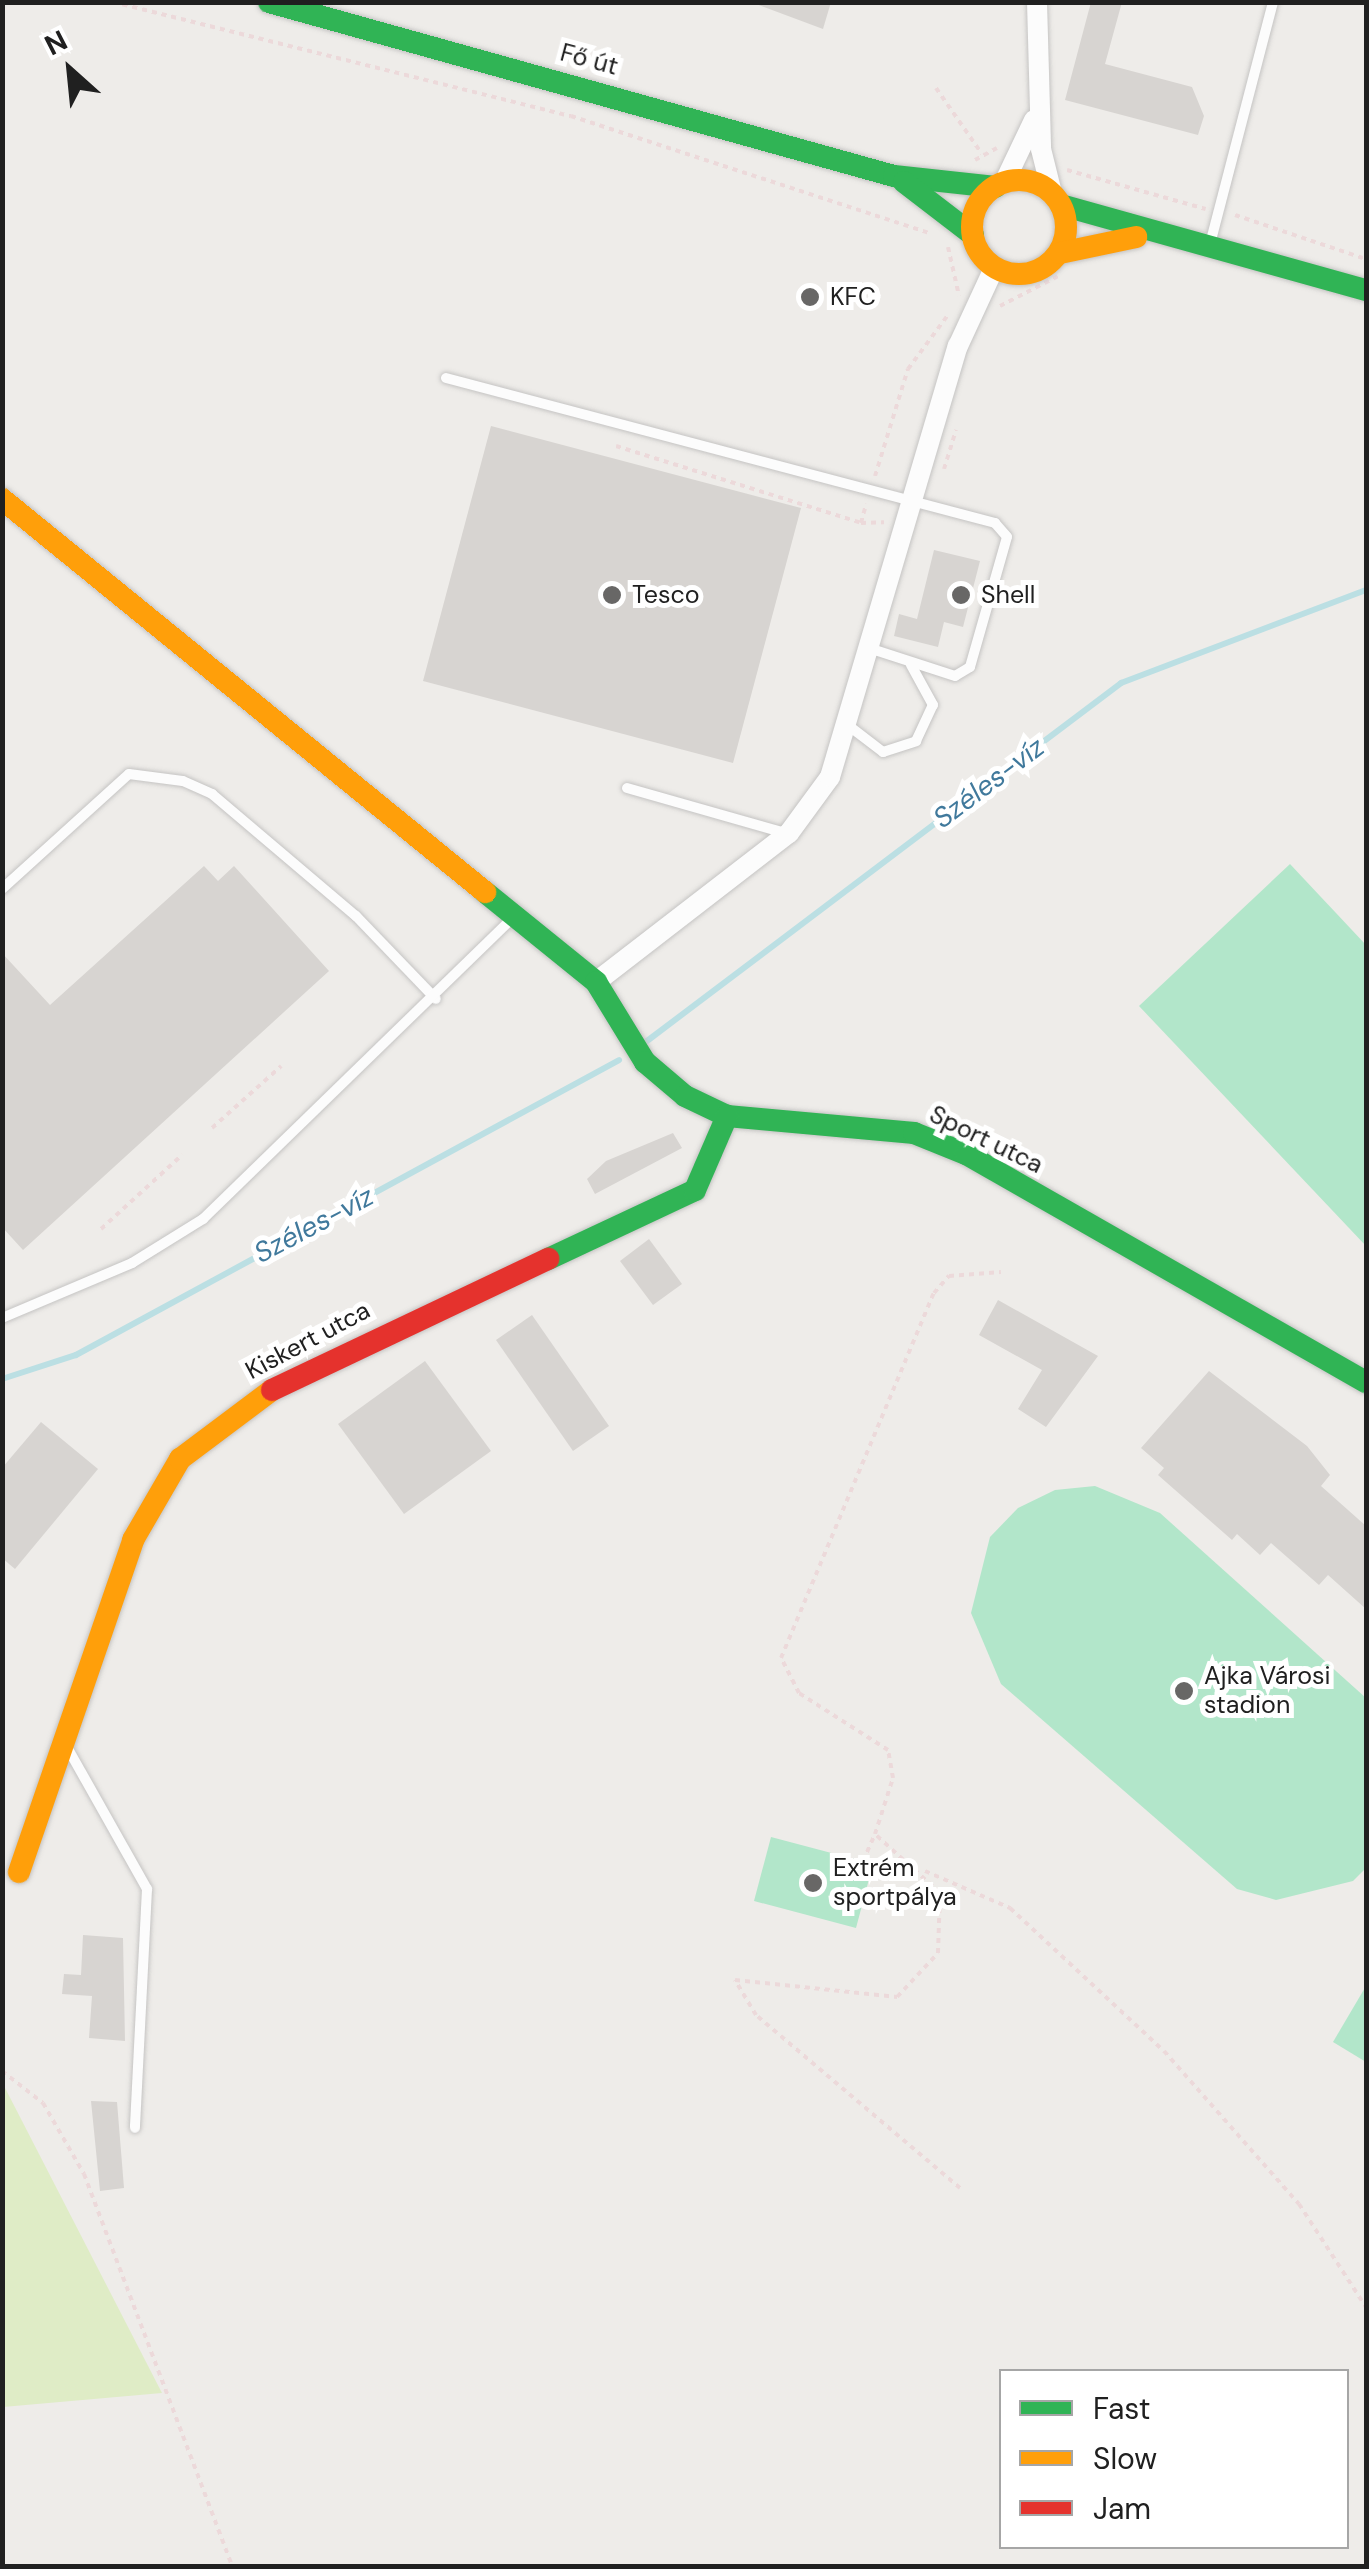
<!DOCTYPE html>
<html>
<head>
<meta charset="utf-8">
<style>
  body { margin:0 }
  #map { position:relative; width:1369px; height:2569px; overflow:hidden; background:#eeece9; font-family:"DM Sans",sans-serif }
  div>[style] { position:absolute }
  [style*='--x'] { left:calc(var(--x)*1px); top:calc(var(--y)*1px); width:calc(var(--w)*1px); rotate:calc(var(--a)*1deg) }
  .grass>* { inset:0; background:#dfecc6 }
  .pitch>* { inset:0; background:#b2e6ca }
  .stream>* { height:6px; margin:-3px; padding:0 3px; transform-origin:3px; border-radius:3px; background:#bbdfe3 }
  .building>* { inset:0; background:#d7d4d1 }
  .path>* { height:4px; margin-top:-2px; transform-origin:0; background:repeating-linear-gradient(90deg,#ecd9da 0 5px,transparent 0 10px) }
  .roads { filter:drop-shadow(0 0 2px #c5c4c3) drop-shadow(0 0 2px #c5c4c3) }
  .lane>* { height:10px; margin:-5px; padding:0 5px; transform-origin:5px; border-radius:5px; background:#fcfcfc }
  .street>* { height:20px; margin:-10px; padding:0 10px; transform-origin:10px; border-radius:10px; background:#fcfcfc }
  .fast>* { height:22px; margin:-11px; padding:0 11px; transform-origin:11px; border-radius:11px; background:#30b455 }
  .slow>* { height:22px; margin:-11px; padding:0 11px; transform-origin:11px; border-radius:11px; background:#ff9f0a }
  .slow>.ring { margin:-11px; padding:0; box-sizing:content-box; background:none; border:22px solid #ff9f0a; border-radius:50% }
  .jam>* { height:22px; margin:-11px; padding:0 11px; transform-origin:11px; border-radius:11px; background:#e5322d }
  .dots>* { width:28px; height:28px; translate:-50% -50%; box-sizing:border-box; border:5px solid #fff; border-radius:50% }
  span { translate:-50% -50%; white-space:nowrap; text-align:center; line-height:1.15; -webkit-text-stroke:10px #fff; paint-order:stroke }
  .street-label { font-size:25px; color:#202020 }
  .poi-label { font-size:25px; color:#202020 }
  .left { translate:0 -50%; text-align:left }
  .water-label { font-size:28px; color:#40799c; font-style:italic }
  .frame { position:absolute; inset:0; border:5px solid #202020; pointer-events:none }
  .legend { position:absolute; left:999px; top:2369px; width:350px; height:180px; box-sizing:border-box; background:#fff; border:2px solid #a6a6a6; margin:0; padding:12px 18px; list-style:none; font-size:30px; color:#202020 }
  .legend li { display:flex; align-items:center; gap:20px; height:50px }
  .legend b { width:50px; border:2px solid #a6a6a6 }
  .north { position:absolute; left:20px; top:20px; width:100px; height:100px; -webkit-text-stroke:8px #fff; paint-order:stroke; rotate:333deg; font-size:28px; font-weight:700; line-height:40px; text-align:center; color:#202020 }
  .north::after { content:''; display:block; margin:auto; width:35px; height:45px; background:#202020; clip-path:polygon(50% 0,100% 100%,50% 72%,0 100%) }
</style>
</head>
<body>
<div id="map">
  <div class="grass">
    <i style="clip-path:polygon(3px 2084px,162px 2393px,3px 2407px)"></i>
  </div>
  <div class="pitch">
    <i style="clip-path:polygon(1290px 864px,1366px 945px,1366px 1246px,1139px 1006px)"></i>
    <i style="clip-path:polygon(1095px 1486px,1160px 1513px,1366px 1698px,1366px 1868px,1353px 1881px,1276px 1900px,1237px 1889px,1001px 1684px,971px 1613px,990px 1537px,1018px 1508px,1055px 1490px)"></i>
    <i style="clip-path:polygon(771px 1837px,873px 1864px,856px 1928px,754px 1901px)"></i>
    <i style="clip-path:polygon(1366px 1986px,1366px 2062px,1333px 2042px)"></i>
  </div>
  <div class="stream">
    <i style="--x:647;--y:1041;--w:594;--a:-37.06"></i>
    <i style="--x:1121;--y:683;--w:262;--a:-20.8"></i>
    <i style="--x:2;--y:1379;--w:78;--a:-18"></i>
    <i style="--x:76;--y:1355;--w:618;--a:-28.51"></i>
  </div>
  <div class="building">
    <i style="clip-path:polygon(751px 2px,831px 2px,823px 29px)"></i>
    <i style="clip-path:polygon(1091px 2px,1122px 2px,1105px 64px,1192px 87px,1204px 116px,1198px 135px,1065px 100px)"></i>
    <i style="clip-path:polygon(491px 426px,801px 508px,733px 763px,423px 681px)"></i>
    <i style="clip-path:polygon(934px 550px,980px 561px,963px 627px,944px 622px,938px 647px,894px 636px,899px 614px,917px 619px)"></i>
    <i style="clip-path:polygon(204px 866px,218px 881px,234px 866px,329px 971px,23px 1250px,2px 1227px,2px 953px,50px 1005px)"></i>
    <i style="clip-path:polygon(673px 1133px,682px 1148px,595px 1194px,587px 1179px,606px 1161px)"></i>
    <i style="clip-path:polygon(649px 1239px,682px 1284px,653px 1305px,620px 1261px)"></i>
    <i style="clip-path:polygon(998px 1300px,1098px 1356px,1046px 1427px,1018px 1409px,1042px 1370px,979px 1335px)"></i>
    <i style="clip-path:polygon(532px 1315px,609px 1426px,573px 1451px,496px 1340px)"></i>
    <i style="clip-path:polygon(425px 1361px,491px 1451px,404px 1514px,338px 1424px)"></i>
    <i style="clip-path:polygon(1209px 1371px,1307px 1446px,1330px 1475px,1321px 1486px,1366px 1526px,1366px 1609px,1328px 1575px,1319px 1585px,1271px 1543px,1260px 1555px,1237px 1534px,1232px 1540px,1158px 1475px,1164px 1468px,1141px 1448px)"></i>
    <i style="clip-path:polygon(41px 1422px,98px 1469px,15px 1569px,2px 1558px,2px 1468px)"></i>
    <i style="clip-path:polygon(83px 1935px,123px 1938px,125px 2041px,89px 2038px,92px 1996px,62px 1994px,64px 1974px,81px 1975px)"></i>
    <i style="clip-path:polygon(91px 2101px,117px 2102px,124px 2188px,100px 2191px)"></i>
  </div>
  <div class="path">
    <i style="--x:113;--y:2;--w:472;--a:14"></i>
    <i style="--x:571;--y:116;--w:378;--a:18.1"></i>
    <i style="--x:936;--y:88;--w:80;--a:55.1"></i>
    <i style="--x:975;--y:160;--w:25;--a:-29"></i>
    <i style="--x:1067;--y:170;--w:144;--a:15.7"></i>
    <i style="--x:1235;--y:215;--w:138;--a:18.6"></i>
    <i style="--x:948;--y:247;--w:50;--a:77.3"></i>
    <i style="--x:1000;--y:306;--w:65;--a:-27.3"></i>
    <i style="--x:616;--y:446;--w:257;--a:17.4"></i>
    <i style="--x:861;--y:523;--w:23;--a:-2"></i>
    <i style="--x:944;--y:469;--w:41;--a:-72.9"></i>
    <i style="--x:875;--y:476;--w:112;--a:-72.9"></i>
    <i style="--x:908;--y:369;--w:67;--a:-53.5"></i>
    <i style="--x:861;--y:523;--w:20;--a:-75"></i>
    <i style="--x:212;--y:1128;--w:93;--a:-41.9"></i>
    <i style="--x:101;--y:1229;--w:110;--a:-42.4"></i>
    <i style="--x:863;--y:1861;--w:30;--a:-66"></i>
    <i style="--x:925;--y:1871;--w:93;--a:23.5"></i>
    <i style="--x:1010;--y:1908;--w:210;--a:42.9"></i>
    <i style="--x:1164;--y:2051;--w:204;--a:48.6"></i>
    <i style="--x:1299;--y:2204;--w:123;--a:57"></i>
    <i style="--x:2;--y:2071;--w:52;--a:38"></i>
    <i style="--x:43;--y:2103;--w:82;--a:60"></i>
    <i style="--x:84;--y:2174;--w:419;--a:69.3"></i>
    <i style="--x:960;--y:2188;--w:267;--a:-139.7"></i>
    <i style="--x:756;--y:2015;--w:41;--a:-121"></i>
    <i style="--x:735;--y:1980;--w:163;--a:6"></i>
    <i style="--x:897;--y:1997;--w:60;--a:-47"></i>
    <i style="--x:938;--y:1953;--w:60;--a:-88.1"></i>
    <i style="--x:940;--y:1893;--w:88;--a:-137.8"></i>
    <i style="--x:875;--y:1834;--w:59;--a:-72.2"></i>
    <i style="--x:893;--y:1778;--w:28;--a:-100"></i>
    <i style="--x:888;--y:1750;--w:106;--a:-147.4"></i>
    <i style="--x:799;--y:1693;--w:39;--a:-117"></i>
    <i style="--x:781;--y:1658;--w:396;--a:-67.3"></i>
    <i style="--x:934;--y:1293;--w:23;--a:-49"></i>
    <i style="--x:949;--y:1276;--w:52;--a:-4.4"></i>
  </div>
  <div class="roads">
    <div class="lane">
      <i style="--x:1209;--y:248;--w:254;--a:-75.4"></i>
      <i style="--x:446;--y:378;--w:568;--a:14.79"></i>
      <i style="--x:995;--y:523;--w:18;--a:49"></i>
      <i style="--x:1007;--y:537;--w:135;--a:105.9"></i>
      <i style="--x:970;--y:667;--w:17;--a:149"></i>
      <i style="--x:955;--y:676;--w:90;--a:-162"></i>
      <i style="--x:849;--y:726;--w:43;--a:37.4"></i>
      <i style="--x:883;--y:752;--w:35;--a:-18"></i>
      <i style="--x:916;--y:741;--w:40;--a:-65"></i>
      <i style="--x:933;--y:705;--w:46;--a:-118.8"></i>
      <i style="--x:627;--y:788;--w:164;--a:15.9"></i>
      <i style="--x:2;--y:889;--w:171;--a:-42.2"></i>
      <i style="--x:129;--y:774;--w:54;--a:7.4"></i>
      <i style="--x:183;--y:781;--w:32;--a:24"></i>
      <i style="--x:212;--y:794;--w:189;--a:40.3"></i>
      <i style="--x:356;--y:916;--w:115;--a:46.1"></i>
      <i style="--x:2;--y:1318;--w:141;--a:-22.9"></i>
      <i style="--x:132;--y:1263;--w:84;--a:-31.8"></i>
      <i style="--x:203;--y:1219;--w:435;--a:-44.2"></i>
      <i style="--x:67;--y:1747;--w:163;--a:60.6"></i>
      <i style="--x:147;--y:1889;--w:239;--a:92.9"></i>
    </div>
    <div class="street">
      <i style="--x:1037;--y:2;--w:147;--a:88.4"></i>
      <i style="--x:1041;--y:149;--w:45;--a:76"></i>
      <i style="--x:1004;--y:183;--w:70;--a:-64.5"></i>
      <i style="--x:596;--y:982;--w:244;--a:-37.7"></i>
      <i style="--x:789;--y:833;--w:69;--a:-53.8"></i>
      <i style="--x:830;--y:777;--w:450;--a:-73.5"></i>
      <i style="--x:958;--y:346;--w:86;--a:-65.2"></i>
    </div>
    <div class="fast">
      <i style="--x:269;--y:2;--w:649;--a:15.56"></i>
      <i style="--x:894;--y:176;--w:102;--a:6.2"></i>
      <i style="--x:904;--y:182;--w:87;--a:37.5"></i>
      <i style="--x:1061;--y:205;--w:317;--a:15.6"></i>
      <i style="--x:485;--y:892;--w:143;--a:39"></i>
      <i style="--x:596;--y:982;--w:94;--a:58.5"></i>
      <i style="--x:645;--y:1062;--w:52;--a:40.4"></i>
      <i style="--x:685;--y:1096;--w:47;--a:25.5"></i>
      <i style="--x:727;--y:1116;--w:188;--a:5.2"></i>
      <i style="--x:914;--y:1133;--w:56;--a:22"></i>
      <i style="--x:966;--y:1154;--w:460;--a:29.7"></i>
      <i style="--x:548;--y:1259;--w:162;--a:-25.1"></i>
      <i style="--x:695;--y:1190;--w:81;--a:-66.6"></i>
    </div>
    <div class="slow">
      <i class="ring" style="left:972px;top:180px;width:72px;height:72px"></i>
      <i style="--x:1060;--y:253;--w:78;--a:-11.9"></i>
      <i style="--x:2;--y:499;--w:623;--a:39.13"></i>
      <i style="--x:19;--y:1872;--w:351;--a:-71"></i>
      <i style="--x:133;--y:1540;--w:94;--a:-59.9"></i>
      <i style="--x:180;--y:1459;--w:115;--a:-36.9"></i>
    </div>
    <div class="jam">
      <i style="--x:272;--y:1390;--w:306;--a:-25.4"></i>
    </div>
  </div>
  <div class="dots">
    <i style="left:810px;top:297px;background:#686766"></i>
    <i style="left:612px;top:595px;background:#686766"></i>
    <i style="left:961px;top:595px;background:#686766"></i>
    <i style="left:1184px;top:1691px;background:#686766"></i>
    <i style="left:813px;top:1883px;background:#686766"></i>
  </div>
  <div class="street-label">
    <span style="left:589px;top:60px;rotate:15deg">Fő út</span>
    <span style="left:986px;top:1140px;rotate:26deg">Sport utca</span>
    <span style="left:308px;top:1341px;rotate:-28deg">Kiskert utca</span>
  </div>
  <div class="poi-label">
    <span class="left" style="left:830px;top:297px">KFC</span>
    <span class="left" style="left:632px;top:595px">Tesco</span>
    <span class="left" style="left:981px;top:595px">Shell</span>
    <span class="left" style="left:1204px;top:1691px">Ajka Városi<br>stadion</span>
    <span class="left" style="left:833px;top:1883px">Extrém<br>sportpálya</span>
  </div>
  <div class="water-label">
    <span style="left:989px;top:783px;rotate:-37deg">Széles-víz</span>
    <span style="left:314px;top:1225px;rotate:-28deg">Széles-víz</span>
  </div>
  <div class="frame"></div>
  <ul class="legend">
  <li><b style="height:12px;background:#30b455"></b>Fast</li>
  <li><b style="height:12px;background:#ff9f0a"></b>Slow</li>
  <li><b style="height:12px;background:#e5322d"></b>Jam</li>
  </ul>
  <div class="north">N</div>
</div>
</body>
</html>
